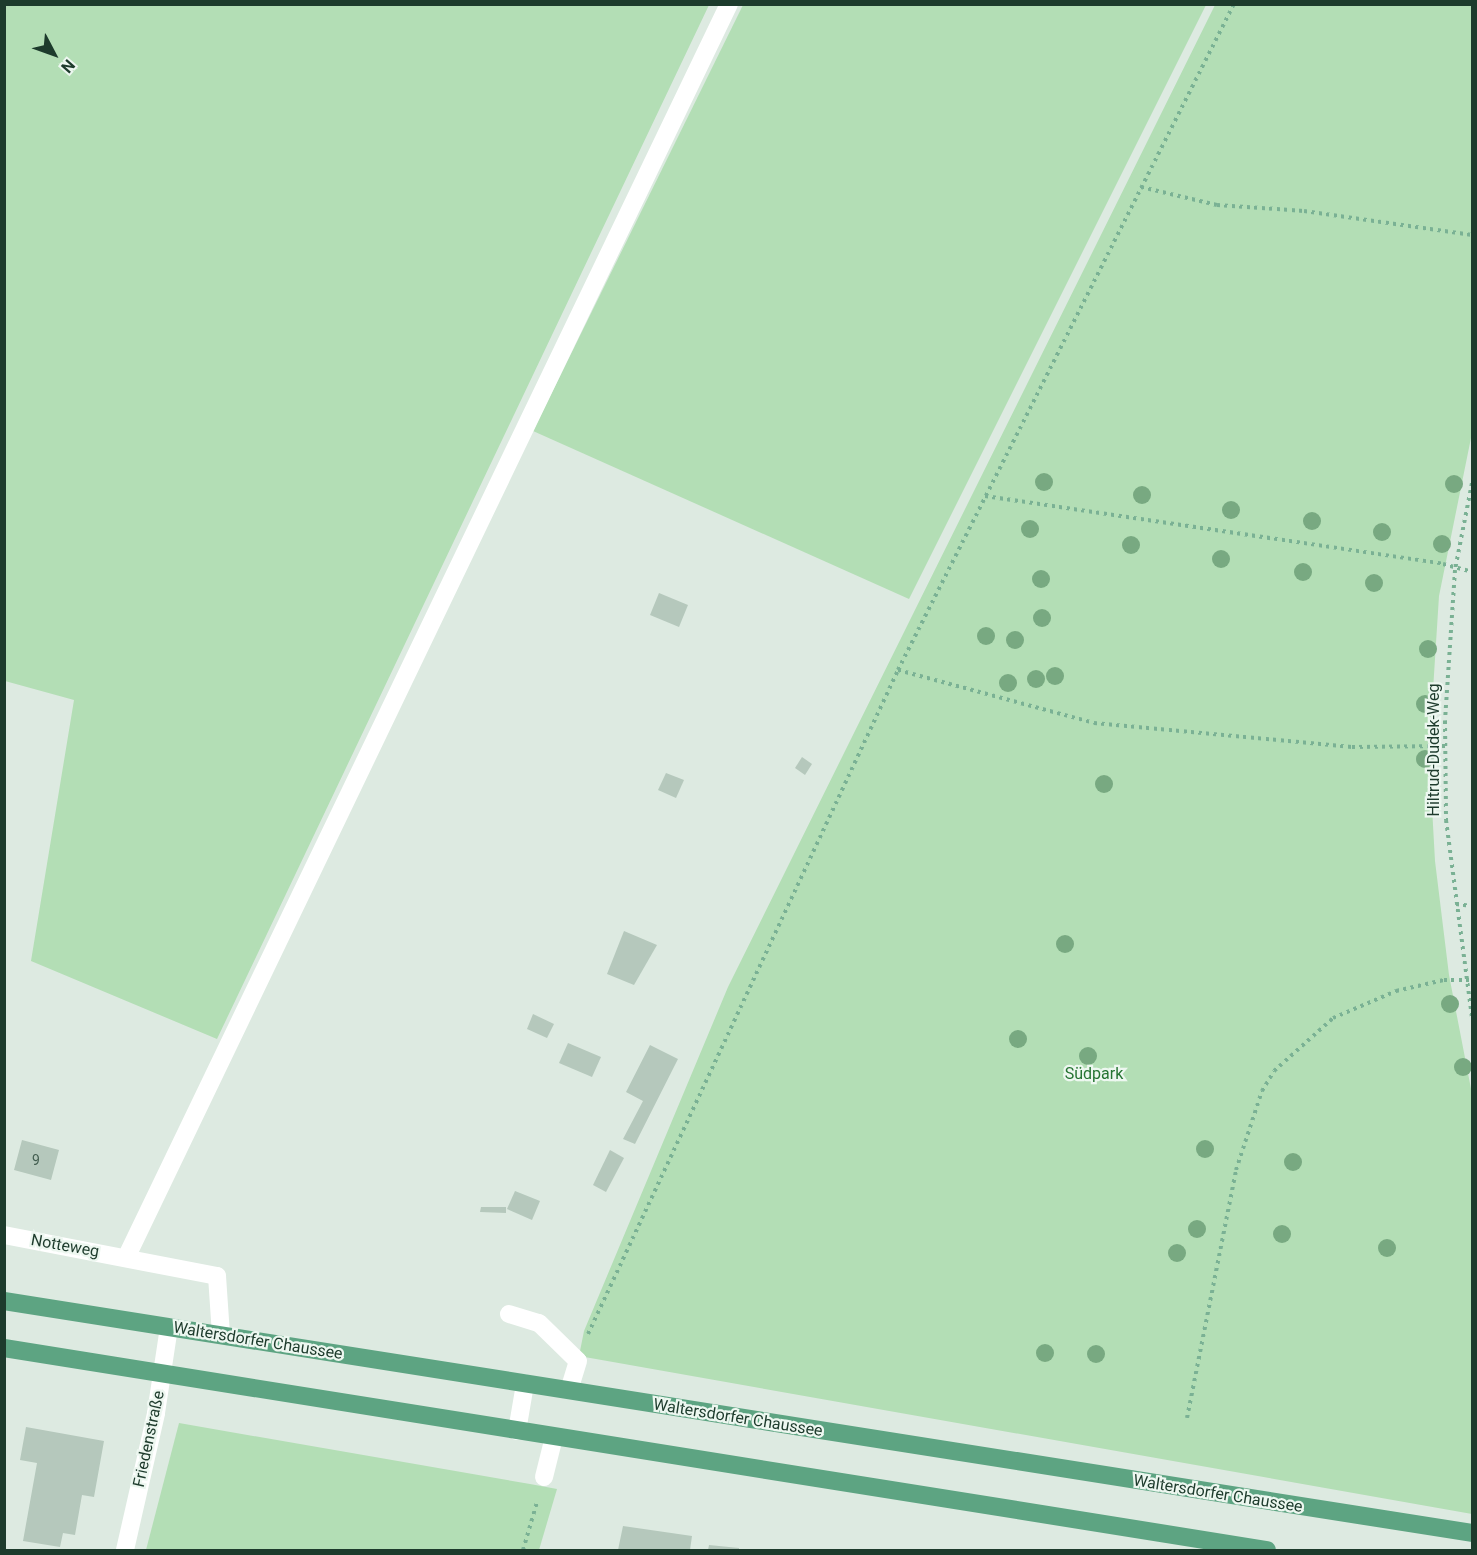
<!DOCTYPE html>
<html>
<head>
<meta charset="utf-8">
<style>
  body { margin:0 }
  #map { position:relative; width:1477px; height:1555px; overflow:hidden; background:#ddeae1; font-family:Roboto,sans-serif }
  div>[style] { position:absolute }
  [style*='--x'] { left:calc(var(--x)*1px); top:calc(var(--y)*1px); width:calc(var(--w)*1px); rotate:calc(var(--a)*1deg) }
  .green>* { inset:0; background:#b3deb5 }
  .building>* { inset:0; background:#b5c8bc }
  .path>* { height:4px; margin-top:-2px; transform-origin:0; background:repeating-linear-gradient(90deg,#7ab194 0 3px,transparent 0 7.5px) }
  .minor>* { height:18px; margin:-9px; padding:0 9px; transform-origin:9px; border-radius:9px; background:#fff }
  .major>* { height:18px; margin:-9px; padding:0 9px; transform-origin:9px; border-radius:9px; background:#5da482 }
  .trees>* { width:18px; height:18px; margin:-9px; border-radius:50%; background:#78a981 }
  span { translate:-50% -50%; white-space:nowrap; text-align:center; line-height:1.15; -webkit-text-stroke:4.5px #edf7f0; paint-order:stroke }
  .number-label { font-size:14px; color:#435e50 }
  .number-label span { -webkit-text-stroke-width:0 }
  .street-label { font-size:16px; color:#1d3b2c }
  .park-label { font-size:16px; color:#257432 }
  .frame { position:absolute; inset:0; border:6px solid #1d3b2c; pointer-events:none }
  .north { position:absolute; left:24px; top:24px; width:60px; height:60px; -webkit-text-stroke:4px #edf7f0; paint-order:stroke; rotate:131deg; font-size:16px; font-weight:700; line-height:24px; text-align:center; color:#1d3b2c }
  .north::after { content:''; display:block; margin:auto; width:21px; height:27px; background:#1d3b2c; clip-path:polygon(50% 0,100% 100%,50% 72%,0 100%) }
</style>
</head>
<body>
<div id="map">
  <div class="green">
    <i style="clip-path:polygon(4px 5px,709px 5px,217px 1039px,31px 961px,74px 700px,5px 681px)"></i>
    <i style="clip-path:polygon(743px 5px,1206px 5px,909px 599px,533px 431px)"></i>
    <i style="clip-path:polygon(1215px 5px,1472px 5px,1472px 433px,1439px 596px,1429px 753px,1435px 861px,1449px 975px,1472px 1094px,1472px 1514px,579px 1356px,584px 1331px,728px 987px)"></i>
    <i style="clip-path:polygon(179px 1423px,530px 1484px,557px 1489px,539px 1550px,146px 1550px)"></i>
  </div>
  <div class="building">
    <i style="clip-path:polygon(659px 593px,688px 605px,679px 627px,650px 615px)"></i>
    <i style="clip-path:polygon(802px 757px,812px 764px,805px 775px,795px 768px)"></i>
    <i style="clip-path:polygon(666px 773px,684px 780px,676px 798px,658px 790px)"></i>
    <i style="clip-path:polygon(624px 931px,657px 945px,634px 985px,607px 974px)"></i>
    <i style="clip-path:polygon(533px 1014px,554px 1024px,547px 1038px,527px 1029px)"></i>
    <i style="clip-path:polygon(568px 1043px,601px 1057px,592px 1077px,559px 1063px)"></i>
    <i style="clip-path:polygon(650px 1045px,678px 1059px,635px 1144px,623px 1139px,643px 1101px,626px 1092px)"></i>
    <i style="clip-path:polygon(22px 1140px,59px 1150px,51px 1180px,14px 1170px)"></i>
    <i style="clip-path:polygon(610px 1150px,624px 1158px,606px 1192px,593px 1185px)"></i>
    <i style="clip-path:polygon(515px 1191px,540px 1201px,532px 1220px,507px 1209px)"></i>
    <i style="clip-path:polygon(481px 1207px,506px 1207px,506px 1213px,480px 1212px)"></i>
    <i style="clip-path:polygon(26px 1427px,104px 1441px,94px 1497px,82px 1495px,75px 1535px,63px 1533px,60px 1547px,23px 1541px,37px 1463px,20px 1460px)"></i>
    <i style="clip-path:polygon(623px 1526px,692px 1536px,690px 1550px,618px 1550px)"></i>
    <i style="clip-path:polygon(709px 1545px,739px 1548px,739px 1550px,708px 1550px)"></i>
  </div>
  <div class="path">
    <i style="--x:1141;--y:187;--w:78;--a:13.3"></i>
    <i style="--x:1217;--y:205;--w:87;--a:3.9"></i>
    <i style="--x:1304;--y:211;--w:170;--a:8.1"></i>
    <i style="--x:1472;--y:483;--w:89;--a:101.1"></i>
    <i style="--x:1455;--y:570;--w:151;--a:93.8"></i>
    <i style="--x:1445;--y:721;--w:99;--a:89.4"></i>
    <i style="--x:1446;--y:820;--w:200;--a:82.5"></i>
    <i style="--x:985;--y:496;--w:463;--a:8.4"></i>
    <i style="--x:1443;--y:564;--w:30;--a:15"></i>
    <i style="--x:898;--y:670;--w:203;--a:15.1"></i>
    <i style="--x:1094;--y:723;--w:259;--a:5.3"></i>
    <i style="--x:1352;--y:747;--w:94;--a:-0.6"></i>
    <i style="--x:1456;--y:904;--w:16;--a:7"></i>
    <i style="--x:588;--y:1334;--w:733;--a:-64.97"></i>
    <i style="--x:898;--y:670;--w:746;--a:-63.23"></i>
    <i style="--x:1187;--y:1418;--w:253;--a:-78.8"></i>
    <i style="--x:1236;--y:1170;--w:83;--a:-71.8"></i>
    <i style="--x:1262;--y:1091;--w:23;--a:-59"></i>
    <i style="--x:1274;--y:1071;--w:79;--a:-41.9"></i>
    <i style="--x:1333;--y:1018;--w:69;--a:-23.2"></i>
    <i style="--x:1396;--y:991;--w:49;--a:-12.9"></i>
    <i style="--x:1444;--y:980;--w:28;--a:0"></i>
    <i style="--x:523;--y:1550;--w:50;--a:-73.7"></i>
  </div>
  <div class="minor">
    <i style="--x:4;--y:1235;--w:217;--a:10.9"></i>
    <i style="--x:217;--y:1276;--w:59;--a:86.1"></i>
    <i style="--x:126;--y:1258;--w:1391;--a:-64.32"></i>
    <i style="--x:509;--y:1314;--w:31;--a:17"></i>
    <i style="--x:539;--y:1323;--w:54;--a:44.3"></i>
    <i style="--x:578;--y:1361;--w:30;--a:107"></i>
    <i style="--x:517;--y:1431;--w:48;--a:-80.3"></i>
    <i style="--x:544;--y:1477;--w:41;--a:-76"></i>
    <i style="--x:125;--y:1550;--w:140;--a:-77.2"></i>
    <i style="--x:156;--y:1413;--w:87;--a:-81.4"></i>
  </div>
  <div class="major">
    <i style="--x:4;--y:1301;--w:1486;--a:8.98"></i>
    <i style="--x:4;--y:1348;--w:1279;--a:9.09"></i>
  </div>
  <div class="trees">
    <i style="left:1044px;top:482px"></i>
    <i style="left:1454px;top:484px"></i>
    <i style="left:1142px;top:495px"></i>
    <i style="left:1231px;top:510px"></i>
    <i style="left:1312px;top:521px"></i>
    <i style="left:1030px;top:529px"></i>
    <i style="left:1382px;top:532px"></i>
    <i style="left:1442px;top:544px"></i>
    <i style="left:1131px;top:545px"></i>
    <i style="left:1221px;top:559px"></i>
    <i style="left:1303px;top:572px"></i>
    <i style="left:1041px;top:579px"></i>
    <i style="left:1374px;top:583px"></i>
    <i style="left:1042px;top:618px"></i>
    <i style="left:986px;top:636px"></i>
    <i style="left:1015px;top:640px"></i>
    <i style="left:1428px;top:649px"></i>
    <i style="left:1055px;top:676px"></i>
    <i style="left:1036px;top:679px"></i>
    <i style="left:1008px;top:683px"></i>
    <i style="left:1425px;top:704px"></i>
    <i style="left:1425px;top:759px"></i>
    <i style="left:1104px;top:784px"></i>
    <i style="left:1065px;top:944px"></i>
    <i style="left:1450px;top:1004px"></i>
    <i style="left:1018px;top:1039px"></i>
    <i style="left:1088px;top:1056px"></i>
    <i style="left:1463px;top:1067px"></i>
    <i style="left:1205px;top:1149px"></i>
    <i style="left:1293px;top:1162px"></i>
    <i style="left:1197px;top:1229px"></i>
    <i style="left:1282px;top:1234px"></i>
    <i style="left:1387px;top:1248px"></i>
    <i style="left:1177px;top:1253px"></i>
    <i style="left:1045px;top:1353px"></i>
    <i style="left:1096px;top:1354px"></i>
  </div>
  <div class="number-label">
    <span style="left:36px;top:1160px">9</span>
  </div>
  <div class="street-label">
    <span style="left:1434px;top:750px;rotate:-90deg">Hiltrud-Dudek-Weg</span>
    <span style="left:65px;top:1246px;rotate:10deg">Notteweg</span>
    <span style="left:258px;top:1341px;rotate:9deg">Waltersdorfer Chaussee</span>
    <span style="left:738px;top:1418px;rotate:9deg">Waltersdorfer Chaussee</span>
    <span style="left:149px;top:1439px;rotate:-78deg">Friedenstraße</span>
    <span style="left:1218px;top:1494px;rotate:9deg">Waltersdorfer Chaussee</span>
  </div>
  <div class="park-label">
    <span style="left:1094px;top:1074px">Südpark</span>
  </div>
  <div class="frame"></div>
  <div class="north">N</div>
</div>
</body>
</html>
